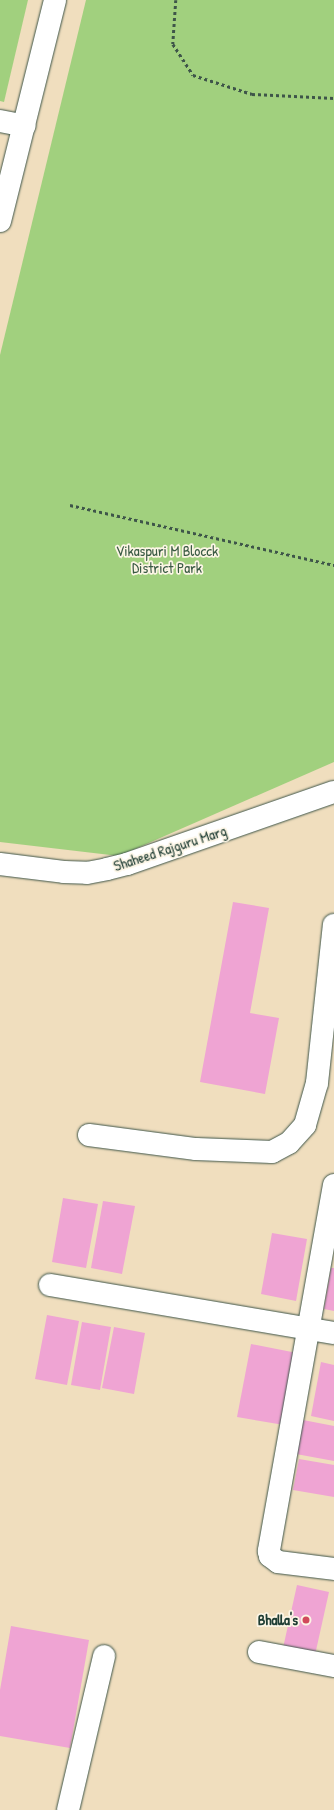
<!DOCTYPE html>
<html>
<head>
<meta charset="utf-8">
<style>
  body { margin:0 }
  #map { position:relative; width:334px; height:1810px; overflow:hidden; background:#f0debe; font-family:"Patrick Hand",sans-serif }
  div>[style] { position:absolute }
  [style*='--x'] { left:calc(var(--x)*1px); top:calc(var(--y)*1px); width:calc(var(--w)*1px); rotate:calc(var(--a)*1deg) }
  .green>* { inset:0; background:#a1d07e }
  .building>* { inset:0; background:#efa4d3 }
  .path>* { height:2.5px; margin-top:-1.25px; transform-origin:0; background:repeating-linear-gradient(90deg,#3e5549 0 3px,transparent 0 6px) }
  .roads { filter:drop-shadow(0 0 1px #3e5549) drop-shadow(0 0 1px #3e5549) }
  .minor>* { height:22px; margin:-11px; padding:0 11px; transform-origin:11px; border-radius:11px; background:#fff }
  .dots>* { width:11px; height:11px; translate:-50% -50%; box-sizing:border-box; border:2px solid #fcf5e5; border-radius:50% }
  span { translate:-50% -50%; white-space:nowrap; text-align:center; line-height:1.15; -webkit-text-stroke:3.5px #fcf5e5; paint-order:stroke }
  .park-label { font-size:15px; color:#395a43 }
  .street-label { font-size:15px; color:#1f3d34 }
  .poi-label { font-size:15px; color:#1f3d34; font-weight:700 }
  .right { translate:-100% -50%; text-align:right }
</style>
</head>
<body>
<div id="map">
  <div class="green">
    <i style="clip-path:polygon(0 0,28px 0,4px 102px,0 101px)"></i>
    <i style="clip-path:polygon(86px 0,334px 0,334px 762px,119px 856px,0 842px,0 355px)"></i>
  </div>
  <div class="building">
    <i style="clip-path:polygon(233px 902px,269px 908px,250px 1013px,279px 1018px,265px 1094px,200px 1082px)"></i>
    <i style="clip-path:polygon(63px 1198px,98px 1204px,86px 1268px,52px 1262px)"></i>
    <i style="clip-path:polygon(103px 1201px,135px 1206px,122px 1274px,91px 1268px)"></i>
    <i style="clip-path:polygon(272px 1233px,307px 1239px,296px 1301px,261px 1294px)"></i>
    <i style="clip-path:polygon(331px 1268px,334px 1268px,334px 1311px,324px 1309px)"></i>
    <i style="clip-path:polygon(47px 1315px,79px 1321px,67px 1385px,35px 1379px)"></i>
    <i style="clip-path:polygon(82px 1322px,111px 1327px,100px 1390px,71px 1385px)"></i>
    <i style="clip-path:polygon(114px 1327px,145px 1333px,134px 1394px,102px 1388px)"></i>
    <i style="clip-path:polygon(251px 1344px,297px 1353px,284px 1425px,237px 1417px)"></i>
    <i style="clip-path:polygon(321px 1362px,334px 1365px,334px 1421px,311px 1416px)"></i>
    <i style="clip-path:polygon(303px 1420px,334px 1426px,334px 1461px,296px 1454px)"></i>
    <i style="clip-path:polygon(299px 1459px,334px 1465px,334px 1497px,293px 1490px)"></i>
    <i style="clip-path:polygon(297px 1585px,329px 1592px,315px 1655px,283px 1648px)"></i>
    <i style="clip-path:polygon(11px 1626px,89px 1640px,70px 1748px,0 1736px,0 1690px)"></i>
  </div>
  <div class="path">
    <i style="--x:176;--y:0;--w:44;--a:93.9"></i>
    <i style="--x:173;--y:44;--w:37;--a:57"></i>
    <i style="--x:193;--y:75;--w:62;--a:17.9"></i>
    <i style="--x:252;--y:94;--w:82;--a:2.8"></i>
    <i style="--x:70;--y:505;--w:271;--a:12.8"></i>
  </div>
  <div class="roads">
    <div class="minor">
      <i style="--x:0;--y:121;--w:25;--a:11"></i>
      <i style="--x:0;--y:221;--w:228;--a:-76"></i>
      <i style="--x:0;--y:864;--w:64;--a:7.1"></i>
      <i style="--x:64;--y:872;--w:23;--a:2"></i>
      <i style="--x:87;--y:873;--w:20;--a:-11"></i>
      <i style="--x:107;--y:869;--w:21;--a:-14"></i>
      <i style="--x:127;--y:864;--w:219;--a:-19.2"></i>
      <i style="--x:89;--y:1135;--w:108;--a:7.5"></i>
      <i style="--x:196;--y:1149;--w:76;--a:2.3"></i>
      <i style="--x:272;--y:1152;--w:19;--a:-28"></i>
      <i style="--x:289;--y:1143;--w:24;--a:-48"></i>
      <i style="--x:305;--y:1125;--w:44;--a:-74.1"></i>
      <i style="--x:317;--y:1083;--w:159;--a:-83.9"></i>
      <i style="--x:334;--y:1185;--w:372;--a:100.1"></i>
      <i style="--x:269;--y:1551;--w:5;--a:79"></i>
      <i style="--x:270;--y:1556;--w:10;--a:37"></i>
      <i style="--x:278;--y:1562;--w:56;--a:7.1"></i>
      <i style="--x:50;--y:1285;--w:288;--a:9.6"></i>
      <i style="--x:259;--y:1652;--w:76;--a:10.6"></i>
      <i style="--x:68;--y:1810;--w:158;--a:-76.8"></i>
    </div>
  </div>
  <div class="dots">
    <i style="left:306px;top:1620px;background:#d1495b"></i>
  </div>
  <div class="park-label">
    <span style="left:167px;top:559px">Vikaspuri M Blocck<br>District Park</span>
  </div>
  <div class="street-label">
    <span style="left:170px;top:848px;rotate:-18deg">Shaheed Rajguru Marg</span>
  </div>
  <div class="poi-label">
    <span class="right" style="left:298px;top:1620px">Bhalla's</span>
  </div>
</div>
</body>
</html>
